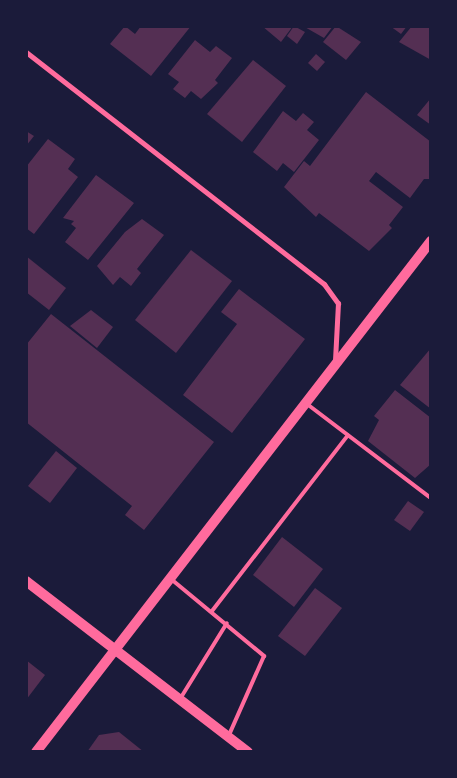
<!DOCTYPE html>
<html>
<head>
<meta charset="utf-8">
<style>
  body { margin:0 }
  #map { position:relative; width:457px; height:778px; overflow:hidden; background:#1b1b3a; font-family:Overpass,sans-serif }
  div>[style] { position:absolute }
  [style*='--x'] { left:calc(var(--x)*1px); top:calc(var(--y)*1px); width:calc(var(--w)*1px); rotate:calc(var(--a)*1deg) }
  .building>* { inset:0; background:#542f53 }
  .service>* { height:4px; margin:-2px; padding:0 2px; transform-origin:2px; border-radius:2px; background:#ff6b9d }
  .minor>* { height:5px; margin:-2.5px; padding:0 2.5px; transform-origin:2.5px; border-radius:2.5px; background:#ff6b9d }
  .secondary>* { height:10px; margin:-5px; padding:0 5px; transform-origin:5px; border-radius:5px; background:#ff6b9d }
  span { translate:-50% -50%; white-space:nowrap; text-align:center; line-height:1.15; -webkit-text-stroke:5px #1b1b3a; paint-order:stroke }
  .frame { position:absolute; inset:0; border:28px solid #1b1b3a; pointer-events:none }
</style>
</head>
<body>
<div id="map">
  <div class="building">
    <i style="clip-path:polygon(125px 26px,135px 34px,141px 26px,191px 26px,151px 76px,110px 44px)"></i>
    <i style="clip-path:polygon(262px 26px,293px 26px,281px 42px)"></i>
    <i style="clip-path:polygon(294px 26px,305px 32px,297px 44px,287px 36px)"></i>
    <i style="clip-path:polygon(303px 26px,333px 26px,324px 38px)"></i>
    <i style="clip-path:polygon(336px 26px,361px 42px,346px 60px,323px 42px)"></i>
    <i style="clip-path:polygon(390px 26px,407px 26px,401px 34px)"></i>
    <i style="clip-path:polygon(412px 26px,431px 26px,431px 60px,399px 42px)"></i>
    <i style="clip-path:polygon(195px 40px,210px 52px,216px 46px,232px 58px,215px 80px,218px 83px,201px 99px,191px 91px,185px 98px,173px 89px,179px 82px,168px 74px)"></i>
    <i style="clip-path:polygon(316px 54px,325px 62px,317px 71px,308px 63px)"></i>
    <i style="clip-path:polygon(253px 60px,286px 86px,242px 142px,207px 114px)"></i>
    <i style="clip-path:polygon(366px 92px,431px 142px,431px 179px,424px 179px,410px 198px,376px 172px,369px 181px,403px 207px,389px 225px,392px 228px,369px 251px,319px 213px,316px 217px,284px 187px,304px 161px,310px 166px)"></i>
    <i style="clip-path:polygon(431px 98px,431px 125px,417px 115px)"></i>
    <i style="clip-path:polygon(283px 111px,296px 121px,303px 113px,314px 122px,307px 130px,319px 140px,294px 172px,283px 163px,277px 171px,253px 152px)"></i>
    <i style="clip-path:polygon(26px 131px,34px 136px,26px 146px)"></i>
    <i style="clip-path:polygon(48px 139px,75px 159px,68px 169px,78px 177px,34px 234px,26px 228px,26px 167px)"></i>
    <i style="clip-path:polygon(96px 175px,134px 203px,88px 260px,65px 242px,76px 228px,71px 224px,74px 221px,63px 218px)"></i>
    <i style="clip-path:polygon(142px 219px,164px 235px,137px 269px,141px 273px,131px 286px,120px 277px,113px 285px,97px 266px,125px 232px)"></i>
    <i style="clip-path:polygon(191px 250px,232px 281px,176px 353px,135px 320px)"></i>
    <i style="clip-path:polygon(26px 256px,66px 288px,49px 310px,26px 292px)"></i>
    <i style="clip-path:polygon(239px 289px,305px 339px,232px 433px,183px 395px,237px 324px,221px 312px)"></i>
    <i style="clip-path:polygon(91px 310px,113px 327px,97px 348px,70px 326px)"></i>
    <i style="clip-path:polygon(51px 314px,214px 442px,144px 530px,125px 515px,132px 506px,26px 422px,26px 345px)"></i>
    <i style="clip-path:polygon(431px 348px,431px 409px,400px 385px)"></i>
    <i style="clip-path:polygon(395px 390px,431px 418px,431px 464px,415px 478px,368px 441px,379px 420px,374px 416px)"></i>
    <i style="clip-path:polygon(56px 451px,77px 468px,50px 503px,28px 486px)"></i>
    <i style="clip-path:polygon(408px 501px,424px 512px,410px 531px,394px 520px)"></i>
    <i style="clip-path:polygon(282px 537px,323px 569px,294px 607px,253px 575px)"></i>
    <i style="clip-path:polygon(315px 588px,342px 608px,305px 656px,278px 636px)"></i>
    <i style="clip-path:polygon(26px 660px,45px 675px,26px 700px)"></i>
    <i style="clip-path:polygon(119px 732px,144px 752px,87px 752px,99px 735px)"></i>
  </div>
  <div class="service">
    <i style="--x:307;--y:404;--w:156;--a:37.2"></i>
    <i style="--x:171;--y:579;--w:121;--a:39.6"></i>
    <i style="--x:264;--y:656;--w:86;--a:113.9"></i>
    <i style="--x:212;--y:611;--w:222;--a:-52.3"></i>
    <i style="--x:180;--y:699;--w:89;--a:-58.3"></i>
  </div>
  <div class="minor">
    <i style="--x:26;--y:52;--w:378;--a:37.9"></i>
    <i style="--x:324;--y:284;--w:24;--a:54"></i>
    <i style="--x:338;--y:303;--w:58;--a:93"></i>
  </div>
  <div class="secondary">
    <i style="--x:26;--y:581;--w:280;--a:37.6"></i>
    <i style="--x:36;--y:752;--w:646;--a:-52.3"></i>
  </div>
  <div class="frame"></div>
</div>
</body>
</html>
